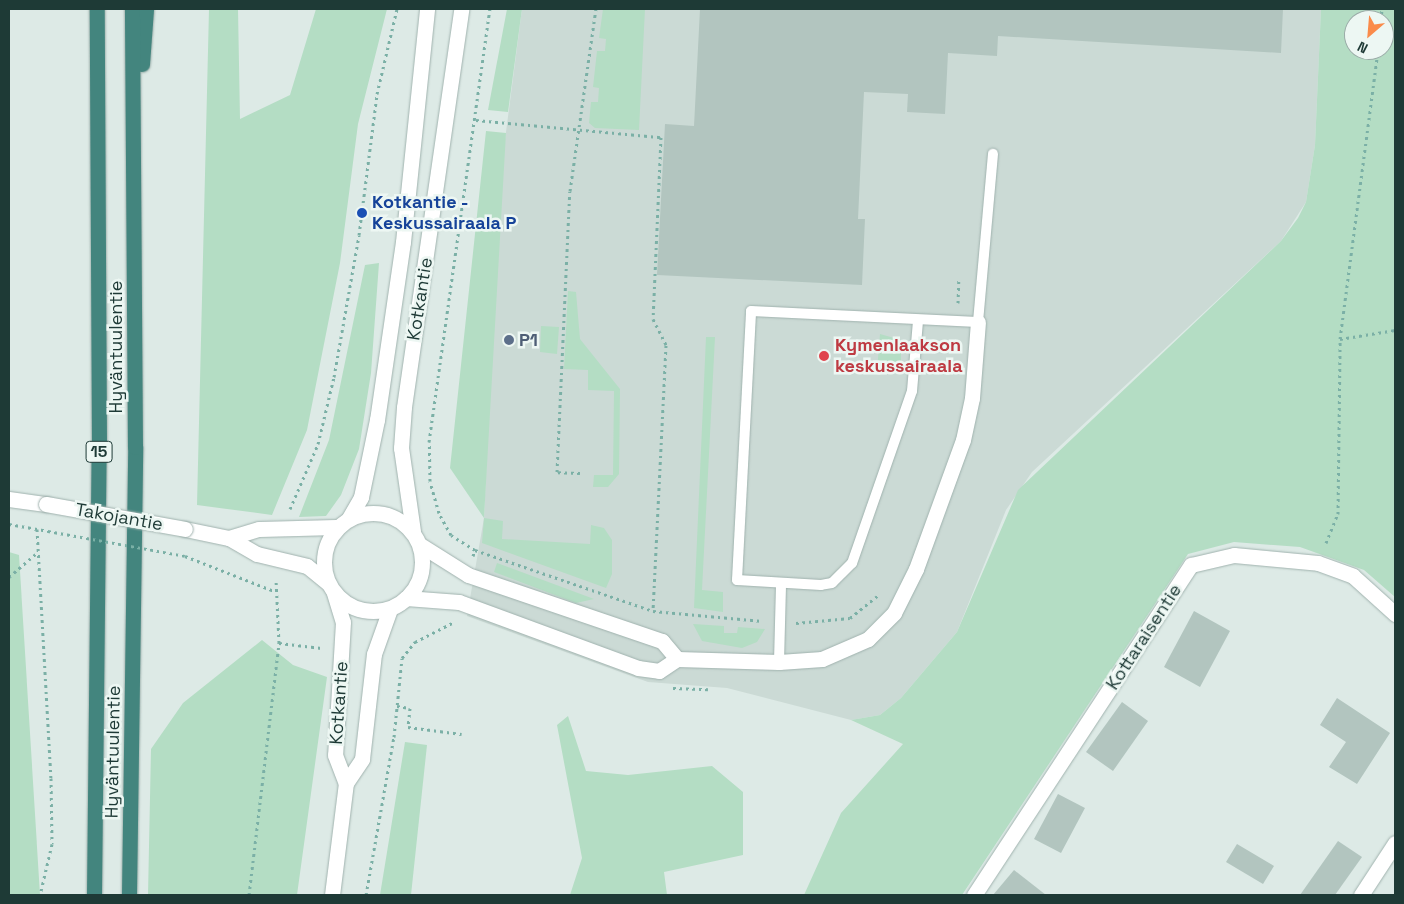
<!DOCTYPE html>
<html>
<head>
<meta charset="utf-8">
<style>
  body { margin:0 }
  #map { position:relative; width:1404px; height:904px; overflow:hidden; background:#ddeae6; font-family:"Space Grotesk",sans-serif }
  div>[style] { position:absolute }
  [style*='--x'] { left:calc(var(--x)*1px); top:calc(var(--y)*1px); width:calc(var(--w)*1px); rotate:calc(var(--a)*1deg) }
  .built>* { inset:0; background:#cbdad5 }
  .green>* { inset:0; background:#b4ddc4 }
  .building>* { inset:0; background:#b2c5bf }
  .path>* { height:3px; margin-top:-1.5px; transform-origin:0; background:repeating-linear-gradient(90deg,#7bb0a6 0 2.5px,transparent 0 6.5px) }
  .roads { filter:drop-shadow(0 0 1px #a0b2ae) drop-shadow(0 0 1px #a0b2ae) }
  .service>* { height:10px; margin:-5px; padding:0 5px; transform-origin:5px; border-radius:5px; background:#fff }
  .minor>* { height:15px; margin:-7.5px; padding:0 7.5px; transform-origin:7.5px; border-radius:7.5px; background:#fff }
  .tertiary>* { height:15px; margin:-7.5px; padding:0 7.5px; transform-origin:7.5px; border-radius:7.5px; background:#fff }
  .tertiary>.ring { margin:-7.5px; padding:0; box-sizing:content-box; background:none; border:15px solid #fff; border-radius:50% }
  .trunk>* { height:15px; margin:-7.5px; padding:0 7.5px; transform-origin:7.5px; border-radius:7.5px; background:#43857e }
  .path-bridge>* { height:3px; margin-top:-1.5px; transform-origin:0; background:repeating-linear-gradient(90deg,#7bb0a6 0 2.5px,transparent 0 6.5px) }
  .bridges { filter:drop-shadow(0 0 1px #a0b2ae) drop-shadow(0 0 1px #a0b2ae) }
  .minor-bridge>* { height:15px; margin:-7.5px; padding:0 7.5px; transform-origin:7.5px; border-radius:7.5px; background:#fff }
  .dots>* { width:14px; height:14px; translate:-50% -50%; box-sizing:border-box; border:2px solid #edf7f3; border-radius:50% }
  span { translate:-50% -50%; white-space:nowrap; text-align:center; line-height:1.15; -webkit-text-stroke:5px #edf7f3; paint-order:stroke }
  .shield-label span { padding:1px 4px; background:#edf7f3; border:1px solid; border-radius:4px; -webkit-text-stroke-width:0 }
  .shield-label { font-size:16px; color:#1e3a36; font-weight:700 }
  .transit-label { font-size:18px; color:#164399; font-weight:700 }
  .left { translate:0 -50%; text-align:left }
  .street-label { font-size:18px; color:#1e3a36 }
  .service-label { font-size:18px; color:#4e5e75; font-weight:700 }
  .health-label { font-size:18px; color:#be3a42; font-weight:700 }
  .frame { position:absolute; inset:0; border:10px solid #1e3a36; pointer-events:none }
  .north { position:absolute; left:1344px; top:10px; width:50px; height:50px; box-sizing:border-box; background:#edf7f3; border:1px solid #9aaba7; border-radius:50%; rotate:207deg; font-size:14px; font-weight:700; line-height:20px; text-align:center; color:#1e3a36 }
  .north::after { content:''; display:block; margin:auto; width:18px; height:22px; background:#fa8b4a; clip-path:polygon(50% 0,100% 100%,50% 72%,0 100%) }
</style>
</head>
<body>
<div id="map">
  <div class="built">
    <i style="clip-path:polygon(522px 9px,1321px 9px,1315px 145px,1306px 202px,1281px 241px,1032px 472px,1006px 510px,957px 632px,901px 698px,880px 715px,851px 720px,727px 688px,648px 682px,467px 616px,484px 518px,499px 186px)"></i>
  </div>
  <div class="green">
    <i style="clip-path:polygon(209px 9px,238px 9px,240px 119px,290px 95px,316px 9px,387px 9px,358px 124px,340px 263px,307px 430px,272px 515px,197px 505px)"></i>
    <i style="clip-path:polygon(507px 9px,522px 9px,508px 112px,488px 110px)"></i>
    <i style="clip-path:polygon(603px 9px,645px 9px,639px 130px,595px 128px,589px 123px,591px 102px,598px 102px,599px 88px,593px 87px,597px 51px,605px 51px,606px 39px,599px 38px)"></i>
    <i style="clip-path:polygon(evenodd,1321px 9px,1395px 9px,1395px 597px,1364px 570px,1300px 547px,1234px 542px,1188px 554px,962px 895px,804px 895px,841px 813px,903px 744px,851px 720px,880px 715px,901px 698px,957px 632px,1018px 490px,1281px 241px,1298px 218px,1306px 202px,1315px 145px,1321px 9px,1354px 20px,1384px 20px,1384px 50px,1354px 50px,1354px 20px)"></i>
    <i style="clip-path:polygon(486px 131px,506px 133px,484px 518px,503px 521px,502px 539px,590px 544px,591px 525px,604px 528px,612px 540px,612px 574px,606px 588px,482px 543px,484px 518px,450px 468px)"></i>
    <i style="clip-path:polygon(379px 263px,371px 373px,359px 449px,341px 495px,326px 516px,299px 517px,329px 440px,365px 265px)"></i>
    <i style="clip-path:polygon(568px 291px,576px 292px,580px 339px,620px 389px,619px 474px,608px 487px,593px 487px,594px 475px,613px 475px,614px 391px,588px 390px,588px 370px,564px 369px)"></i>
    <i style="clip-path:polygon(541px 326px,559px 327px,557px 354px,540px 352px)"></i>
    <i style="clip-path:polygon(880px 334px,901px 340px,901px 373px,877px 371px)"></i>
    <i style="clip-path:polygon(706px 337px,715px 337px,702px 590px,723px 592px,723px 612px,694px 608px)"></i>
    <i style="clip-path:polygon(9px 552px,19px 555px,40px 895px,9px 895px)"></i>
    <i style="clip-path:polygon(497px 563px,594px 599px,576px 603px,494px 572px)"></i>
    <i style="clip-path:polygon(693px 624px,724px 626px,724px 633px,737px 633px,738px 627px,765px 629px,757px 642px,742px 648px,702px 641px)"></i>
    <i style="clip-path:polygon(262px 640px,293px 665px,327px 677px,297px 895px,148px 895px,151px 749px,183px 703px)"></i>
    <i style="clip-path:polygon(568px 716px,586px 771px,628px 775px,712px 766px,743px 792px,743px 855px,664px 872px,667px 895px,570px 895px,582px 858px,557px 725px)"></i>
    <i style="clip-path:polygon(405px 742px,427px 745px,411px 895px,380px 895px)"></i>
  </div>
  <div class="building">
    <i style="clip-path:polygon(700px 9px,1283px 9px,1281px 53px,998px 36px,997px 56px,948px 53px,945px 114px,907px 112px,908px 94px,864px 92px,858px 219px,865px 219px,862px 285px,657px 275px,665px 124px,694px 126px)"></i>
    <i style="clip-path:polygon(1194px 611px,1230px 631px,1200px 687px,1164px 667px)"></i>
    <i style="clip-path:polygon(1337px 698px,1390px 733px,1357px 784px,1329px 767px,1346px 742px,1320px 725px)"></i>
    <i style="clip-path:polygon(1122px 702px,1148px 721px,1113px 771px,1086px 752px)"></i>
    <i style="clip-path:polygon(1058px 794px,1085px 808px,1061px 853px,1034px 839px)"></i>
    <i style="clip-path:polygon(1338px 841px,1362px 857px,1335px 895px,1300px 895px)"></i>
    <i style="clip-path:polygon(1237px 844px,1274px 866px,1263px 884px,1226px 862px)"></i>
    <i style="clip-path:polygon(1014px 870px,1046px 895px,993px 895px)"></i>
  </div>
  <div class="path">
    <i style="--x:1381;--y:20;--w:11;--a:-85"></i>
    <i style="--x:476;--y:120;--w:186;--a:5.3"></i>
    <i style="--x:661;--y:137;--w:182;--a:92.5"></i>
    <i style="--x:653;--y:319;--w:29;--a:63"></i>
    <i style="--x:666;--y:345;--w:267;--a:92.8"></i>
    <i style="--x:958;--y:303;--w:25;--a:-88"></i>
    <i style="--x:1340;--y:339;--w:56;--a:-9.3"></i>
    <i style="--x:580;--y:473;--w:23;--a:-178"></i>
    <i style="--x:557;--y:472;--w:281;--a:-87.4"></i>
    <i style="--x:570;--y:191;--w:184;--a:-81.9"></i>
    <i style="--x:290;--y:509;--w:71;--a:-66.7"></i>
    <i style="--x:318;--y:444;--w:69;--a:-76.6"></i>
    <i style="--x:334;--y:377;--w:144;--a:-80"></i>
    <i style="--x:359;--y:235;--w:142;--a:-82.7"></i>
    <i style="--x:377;--y:94;--w:87;--a:-76.8"></i>
    <i style="--x:9;--y:524;--w:40;--a:10"></i>
    <i style="--x:37;--y:529;--w:249;--a:86.8"></i>
    <i style="--x:51;--y:778;--w:66;--a:89.1"></i>
    <i style="--x:52;--y:844;--w:52;--a:103.2"></i>
    <i style="--x:1326;--y:543;--w:31;--a:-68"></i>
    <i style="--x:1338;--y:514;--w:175;--a:-89.3"></i>
    <i style="--x:1340;--y:339;--w:291;--a:-82.5"></i>
    <i style="--x:475;--y:550;--w:188;--a:18.9"></i>
    <i style="--x:653;--y:611;--w:110;--a:5.2"></i>
    <i style="--x:185;--y:556;--w:96;--a:21.5"></i>
    <i style="--x:473;--y:556;--w:6;--a:-72"></i>
    <i style="--x:475;--y:550;--w:28;--a:-148"></i>
    <i style="--x:451;--y:535;--w:25;--a:-119"></i>
    <i style="--x:439;--y:513;--w:33;--a:-106"></i>
    <i style="--x:430;--y:481;--w:39;--a:-91"></i>
    <i style="--x:429;--y:442;--w:437;--a:-82"></i>
    <i style="--x:9;--y:577;--w:35;--a:-41"></i>
    <i style="--x:796;--y:623;--w:54;--a:-5.3"></i>
    <i style="--x:850;--y:618;--w:36;--a:-39"></i>
    <i style="--x:279;--y:643;--w:43;--a:6.6"></i>
    <i style="--x:673;--y:688;--w:35;--a:2"></i>
    <i style="--x:397;--y:706;--w:13;--a:9"></i>
    <i style="--x:410;--y:708;--w:19;--a:96"></i>
    <i style="--x:408;--y:727;--w:54;--a:7.4"></i>
    <i style="--x:249;--y:895;--w:254;--a:-83.2"></i>
    <i style="--x:279;--y:643;--w:64;--a:-92.7"></i>
    <i style="--x:366;--y:895;--w:160;--a:-80"></i>
    <i style="--x:394;--y:737;--w:79;--a:-84.2"></i>
    <i style="--x:402;--y:658;--w:21;--a:-51"></i>
    <i style="--x:415;--y:642;--w:42;--a:-27.2"></i>
  </div>
  <div class="roads">
    <div class="service">
      <i style="--x:918;--y:321;--w:70;--a:94.9"></i>
      <i style="--x:912;--y:391;--w:182;--a:109.2"></i>
      <i style="--x:852;--y:563;--w:28;--a:135"></i>
      <i style="--x:832;--y:583;--w:11;--a:170"></i>
      <i style="--x:821;--y:585;--w:84;--a:-176.6"></i>
      <i style="--x:737;--y:580;--w:269;--a:-87"></i>
      <i style="--x:751;--y:311;--w:227;--a:2.8"></i>
      <i style="--x:978;--y:322;--w:169;--a:-84.9"></i>
      <i style="--x:779;--y:662;--w:79;--a:-88.5"></i>
    </div>
    <div class="minor">
      <i style="--x:9;--y:499;--w:37;--a:8"></i>
      <i style="--x:185;--y:529;--w:45;--a:11.6"></i>
      <i style="--x:229;--y:538;--w:32;--a:30"></i>
      <i style="--x:257;--y:554;--w:51;--a:13.5"></i>
      <i style="--x:307;--y:566;--w:26;--a:39"></i>
      <i style="--x:229;--y:538;--w:31;--a:-17"></i>
      <i style="--x:259;--y:529;--w:77;--a:-1.5"></i>
      <i style="--x:422;--y:546;--w:54;--a:32.2"></i>
      <i style="--x:468;--y:575;--w:205;--a:18.8"></i>
      <i style="--x:662;--y:641;--w:23;--a:50"></i>
      <i style="--x:406;--y:598;--w:53;--a:4.3"></i>
      <i style="--x:459;--y:602;--w:191;--a:20.2"></i>
      <i style="--x:638;--y:668;--w:21;--a:8"></i>
      <i style="--x:659;--y:671;--w:22;--a:-34"></i>
      <i style="--x:677;--y:659;--w:102;--a:1.7"></i>
      <i style="--x:779;--y:662;--w:43;--a:-4"></i>
      <i style="--x:822;--y:659;--w:50;--a:-23.5"></i>
      <i style="--x:868;--y:639;--w:37;--a:-45"></i>
      <i style="--x:894;--y:613;--w:49;--a:-63.4"></i>
      <i style="--x:916;--y:569;--w:137;--a:-70"></i>
      <i style="--x:963;--y:440;--w:43;--a:-77.9"></i>
      <i style="--x:972;--y:398;--w:76;--a:-85.5"></i>
      <i style="--x:974;--y:895;--w:395;--a:-56.7"></i>
      <i style="--x:1191;--y:565;--w:44;--a:-13.1"></i>
      <i style="--x:1234;--y:555;--w:84;--a:5.4"></i>
      <i style="--x:1318;--y:563;--w:37;--a:20"></i>
      <i style="--x:1353;--y:576;--w:57;--a:42.1"></i>
      <i style="--x:1361;--y:895;--w:62;--a:-56.8"></i>
    </div>
    <div class="tertiary">
      <i class="ring" style="left:324px;top:513px;width:83px;height:83px"></i>
      <i style="--x:349;--y:518;--w:24;--a:-60"></i>
      <i style="--x:361;--y:497;--w:79;--a:-78.3"></i>
      <i style="--x:377;--y:420;--w:180;--a:-81.7"></i>
      <i style="--x:403;--y:242;--w:234;--a:-84.1"></i>
      <i style="--x:413;--y:531;--w:84;--a:-98.2"></i>
      <i style="--x:401;--y:448;--w:41;--a:-85.8"></i>
      <i style="--x:404;--y:407;--w:402;--a:-81.8"></i>
      <i style="--x:334;--y:593;--w:30;--a:73"></i>
      <i style="--x:343;--y:622;--w:133;--a:93.4"></i>
      <i style="--x:335;--y:755;--w:30;--a:69"></i>
      <i style="--x:332;--y:895;--w:113;--a:-82.9"></i>
      <i style="--x:346;--y:783;--w:29;--a:-56"></i>
      <i style="--x:362;--y:759;--w:106;--a:-83.5"></i>
      <i style="--x:374;--y:654;--w:48;--a:-70.4"></i>
    </div>
    <div class="trunk">
      <i style="--x:142;--y:64;--w:55;--a:-85.8"></i>
      <i style="--x:94;--y:895;--w:450;--a:-89.4"></i>
      <i style="--x:99;--y:445;--w:436;--a:-90.3"></i>
      <i style="--x:129;--y:895;--w:448;--a:-89.2"></i>
      <i style="--x:135;--y:447;--w:438;--a:-90.4"></i>
    </div>
  </div>
  <div class="path-bridge">
    <i style="--x:48;--y:531;--w:139;--a:10.3"></i>
  </div>
  <div class="bridges">
    <div class="minor-bridge">
      <i style="--x:46;--y:504;--w:141;--a:10.2"></i>
    </div>
  </div>
  <div class="dots">
    <i style="left:362px;top:213px;background:#1a4fb4"></i>
    <i style="left:509px;top:340px;background:#5c6f8a"></i>
    <i style="left:824px;top:356px;background:#e0444e"></i>
  </div>
  <div class="shield-label">
    <span style="left:99px;top:452px">15</span>
  </div>
  <div class="transit-label">
    <span class="left" style="left:372px;top:213px">Kotkantie -<br>Keskussairaala P</span>
  </div>
  <div class="street-label">
    <span style="left:420px;top:299px;rotate:-81deg">Kotkantie</span>
    <span style="left:116px;top:347px;rotate:-90deg">Hyväntuulentie</span>
    <span style="left:119px;top:517px;rotate:10deg">Takojantie</span>
    <span style="left:1144px;top:637px;rotate:-57deg">Kottaraisentie</span>
    <span style="left:339px;top:703px;rotate:-86deg">Kotkantie</span>
    <span style="left:113px;top:752px;rotate:-89deg">Hyväntuulentie</span>
  </div>
  <div class="service-label">
    <span class="left" style="left:519px;top:340px">P1</span>
  </div>
  <div class="health-label">
    <span class="left" style="left:835px;top:356px">Kymenlaakson<br>keskussairaala</span>
  </div>
  <div class="frame"></div>
  <div class="north">N</div>
</div>
</body>
</html>
